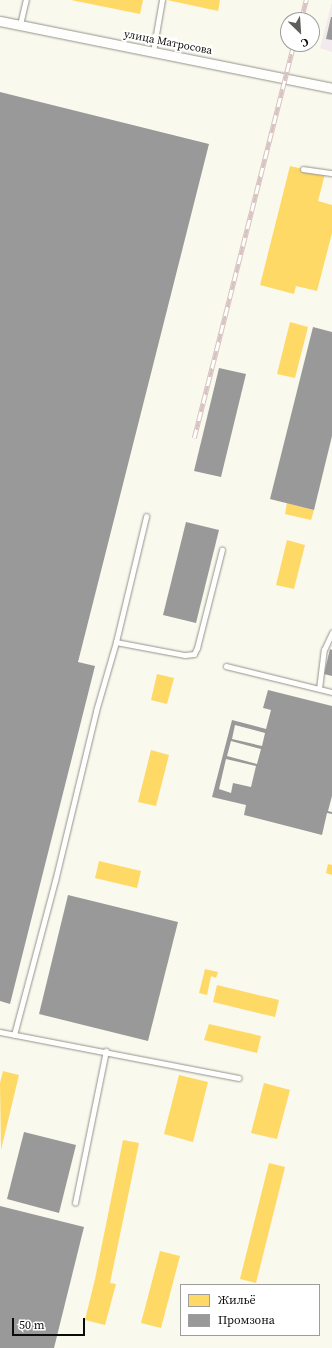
<!DOCTYPE html>
<html>
<head>
<meta charset="utf-8">
<style>
  body { margin:0 }
  #map { position:relative; width:332px; height:1348px; overflow:hidden; background:#faf9ed; font-family:"Source Serif 4",serif }
  div>[style] { position:absolute }
  [style*='--x'] { left:calc(var(--x)*1px); top:calc(var(--y)*1px); width:calc(var(--w)*1px); rotate:calc(var(--a)*1deg) }
  .industrial>* { inset:0; background:#f2eaec }
  .homes>* { inset:0; background:#ffd966 }
  .industry>* { inset:0; background:#999 }
  .roads { filter:drop-shadow(0 0 1px #93928d) drop-shadow(0 0 1px #93928d) }
  .service>* { height:4.5px; margin:-2.25px; padding:0 2.25px; transform-origin:2.25px; border-radius:2.25px; background:#fefefc }
  .minor>* { height:9px; margin:-4.5px; padding:0 4.5px; transform-origin:4.5px; border-radius:4.5px; background:#fefefc }
  .rail>* { height:4.5px; margin-top:-2.25px; transform-origin:0; background:repeating-linear-gradient(90deg,#fff 0 9px,#d7c4c2 0 18px); box-sizing:border-box; border-block:1px solid #d7c4c2 }
  span { translate:-50% -50%; white-space:nowrap; text-align:center; line-height:1.15; -webkit-text-stroke:4px #fff; paint-order:stroke }
  .street-label { font-size:11px; color:#0b0b0b }
  .legend { position:absolute; left:180px; top:1284px; width:140px; height:52px; box-sizing:border-box; background:#fff; border:1px solid #9d9d9d; margin:0; padding:5px 7px; list-style:none; font-size:12px; color:#0b0b0b }
  .legend li { display:flex; align-items:center; gap:8px; height:20px }
  .legend b { width:20px; border:1px solid #9d9d9d }
  .north { position:absolute; left:280px; top:12px; width:40px; height:40px; box-sizing:border-box; background:#fff; border:1px solid #9d9d9d; border-radius:50%; rotate:155deg; font-size:11px; font-weight:700; line-height:16px; text-align:center; color:#0b0b0b }
  .north::after { content:''; display:block; margin:auto; width:14px; height:18px; background:#5f5e5a; clip-path:polygon(50% 0,100% 100%,50% 72%,0 100%) }
  .scale { position:absolute; left:12px; top:1318px; width:73px; height:18px; box-sizing:border-box; border:2px solid #0b0b0b; border-top:0; padding-left:5px; font-size:12px; line-height:14px; white-space:nowrap; color:#0b0b0b; -webkit-text-stroke:3px #fff; paint-order:stroke }
</style>
</head>
<body>
<div id="map">
  <div class="industrial">
    <i style="clip-path:polygon(332px 2px,332px 52px,320px 48px)"></i>
  </div>
  <div class="homes">
    <i style="clip-path:polygon(71px 0,143px 0,140px 14px)"></i>
    <i style="clip-path:polygon(167px 0,220px 0,218px 11px)"></i>
    <i style="clip-path:polygon(290px 166px,325px 174px,318px 201px,332px 205px,332px 233px,317px 291px,296px 286px,294px 294px,260px 285px)"></i>
    <i style="clip-path:polygon(290px 322px,308px 327px,295px 378px,277px 374px)"></i>
    <i style="clip-path:polygon(287px 503px,314px 510px,311px 520px,285px 514px)"></i>
    <i style="clip-path:polygon(287px 540px,305px 545px,294px 589px,276px 585px)"></i>
    <i style="clip-path:polygon(157px 674px,174px 678px,167px 704px,151px 700px)"></i>
    <i style="clip-path:polygon(151px 750px,169px 755px,156px 806px,138px 802px)"></i>
    <i style="clip-path:polygon(99px 861px,141px 871px,137px 888px,95px 878px)"></i>
    <i style="clip-path:polygon(328px 864px,332px 865px,332px 875px,326px 873px)"></i>
    <i style="clip-path:polygon(205px 969px,218px 972px,216px 978px,211px 976px,207px 995px,199px 993px)"></i>
    <i style="clip-path:polygon(217px 985px,279px 1000px,275px 1017px,213px 1002px)"></i>
    <i style="clip-path:polygon(209px 1024px,261px 1036px,257px 1053px,204px 1040px)"></i>
    <i style="clip-path:polygon(3px 1071px,19px 1075px,1px 1150px,0 1083px)"></i>
    <i style="clip-path:polygon(179px 1075px,208px 1082px,193px 1142px,164px 1134px)"></i>
    <i style="clip-path:polygon(264px 1083px,290px 1090px,277px 1139px,251px 1133px)"></i>
    <i style="clip-path:polygon(123px 1140px,139px 1143px,110px 1283px,116px 1284px,105px 1325px,85px 1320px,95px 1279px)"></i>
    <i style="clip-path:polygon(269px 1163px,285px 1167px,256px 1283px,240px 1279px)"></i>
    <i style="clip-path:polygon(160px 1251px,180px 1256px,161px 1328px,141px 1323px)"></i>
  </div>
  <div class="industry">
    <i style="clip-path:polygon(331px 17px,332px 17px,332px 40px,326px 39px)"></i>
    <i style="clip-path:polygon(0 92px,209px 144px,78px 662px,95px 666px,10px 1004px,0 1001px)"></i>
    <i style="clip-path:polygon(313px 327px,332px 332px,332px 436px,314px 510px,270px 499px)"></i>
    <i style="clip-path:polygon(219px 368px,246px 374px,221px 477px,194px 471px)"></i>
    <i style="clip-path:polygon(186px 522px,219px 530px,196px 623px,163px 615px)"></i>
    <i style="clip-path:polygon(330px 649px,332px 650px,332px 676px,324px 674px)"></i>
    <i style="clip-path:polygon(evenodd,268px 690px,332px 706px,332px 796px,328px 811px,332px 812px,332px 814px,327px 813px,322px 835px,244px 815px,246px 805px,212px 797px,232px 720px,266px 729px,271px 710px,263px 708px,268px 690px,235px 725px,265px 733px,262px 746px,232px 739px,235px 725px,268px 690px,231px 741px,261px 749px,257px 764px,227px 756px,231px 741px,268px 690px,226px 759px,256px 766px,251px 787px,233px 783px,231px 793px,219px 789px,226px 759px)"></i>
    <i style="clip-path:polygon(68px 895px,178px 922px,148px 1041px,39px 1014px)"></i>
    <i style="clip-path:polygon(24px 1132px,76px 1145px,59px 1213px,7px 1199px)"></i>
    <i style="clip-path:polygon(0 1206px,84px 1227px,54px 1348px,0 1348px)"></i>
  </div>
  <div class="roads">
    <div class="service">
      <i style="--x:20;--y:25;--w:26;--a:-77"></i>
      <i style="--x:153;--y:52;--w:53;--a:-80.2"></i>
      <i style="--x:303;--y:169;--w:29;--a:8"></i>
      <i style="--x:116;--y:642;--w:70;--a:10.7"></i>
      <i style="--x:185;--y:655;--w:9;--a:-6"></i>
      <i style="--x:194;--y:654;--w:7;--a:-63"></i>
      <i style="--x:197;--y:648;--w:101;--a:-75.7"></i>
      <i style="--x:226;--y:666;--w:109;--a:13.8"></i>
      <i style="--x:319;--y:689;--w:39;--a:-83"></i>
      <i style="--x:324;--y:650;--w:19;--a:-65"></i>
      <i style="--x:0;--y:1032;--w:243;--a:10.9"></i>
      <i style="--x:14;--y:1035;--w:159;--a:-75.1"></i>
      <i style="--x:55;--y:881;--w:175;--a:-76.4"></i>
      <i style="--x:96;--y:711;--w:72;--a:-73.8"></i>
      <i style="--x:116;--y:642;--w:129;--a:-76.5"></i>
      <i style="--x:75;--y:1203;--w:155;--a:-78.5"></i>
    </div>
    <div class="minor">
      <i style="--x:0;--y:21;--w:339;--a:11.4"></i>
    </div>
  </div>
  <div class="rail">
    <i style="--x:301;--y:20;--w:21;--a:-76"></i>
    <i style="--x:194;--y:438;--w:406;--a:-75.8"></i>
  </div>
  <div class="street-label">
    <span style="left:168px;top:43px;rotate:11deg">улица Матросова</span>
  </div>
  <ul class="legend">
  <li><b style="height:11px;background:#ffd966"></b>Жильё</li>
  <li><b style="height:11px;background:#999"></b>Промзона</li>
  </ul>
  <div class="north">С</div>
  <div class="scale">50 m</div>
</div>
</body>
</html>
